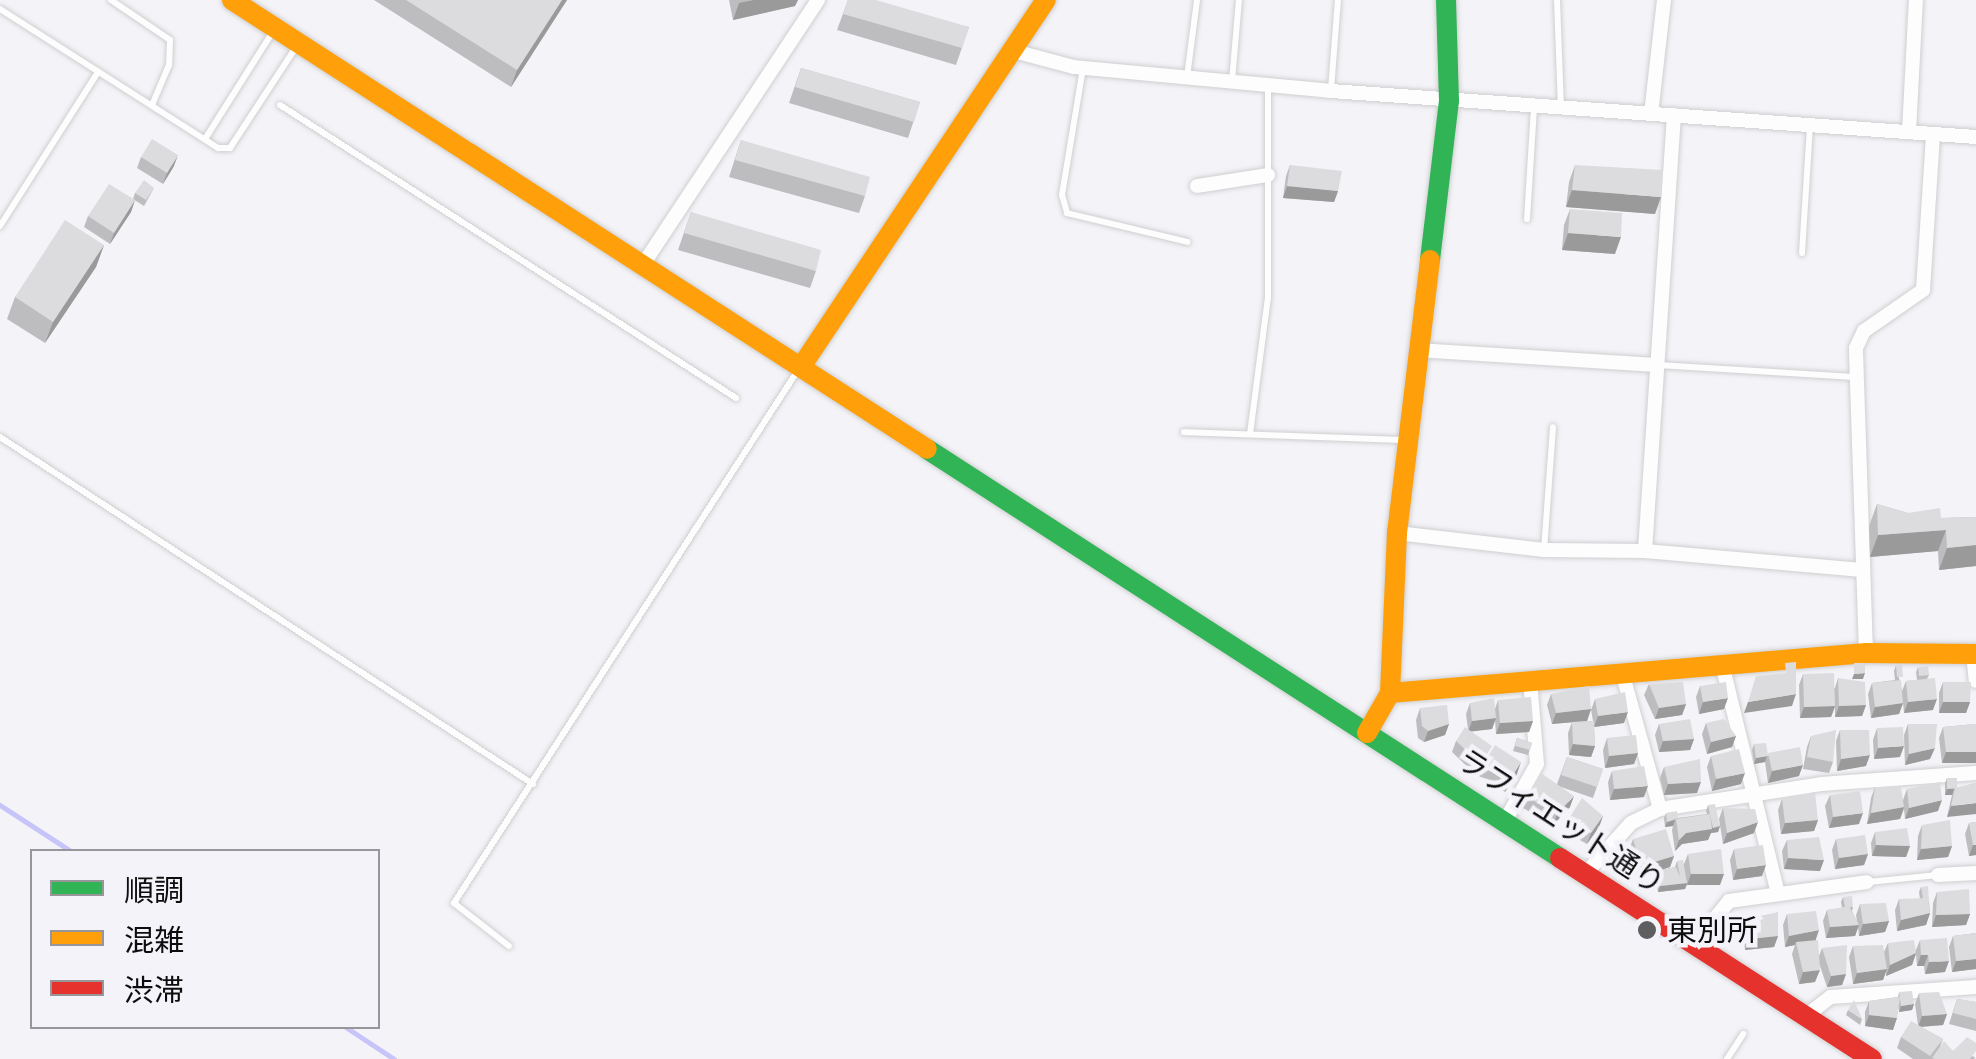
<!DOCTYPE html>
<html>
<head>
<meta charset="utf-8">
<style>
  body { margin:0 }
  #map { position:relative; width:1976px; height:1059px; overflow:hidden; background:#f4f4f8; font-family:"PT Serif","Noto Sans JP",serif }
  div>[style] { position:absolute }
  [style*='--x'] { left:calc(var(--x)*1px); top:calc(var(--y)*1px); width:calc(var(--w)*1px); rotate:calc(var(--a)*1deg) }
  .stream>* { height:5px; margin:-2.5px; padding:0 2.5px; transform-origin:2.5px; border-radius:2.5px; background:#c7c4f9 }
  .roads { filter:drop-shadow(0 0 2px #cfcfd1) drop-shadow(0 0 2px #cfcfd1) }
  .lane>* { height:6px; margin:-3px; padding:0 3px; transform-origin:3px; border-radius:3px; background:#fdfdfe }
  .street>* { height:14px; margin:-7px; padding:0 7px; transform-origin:7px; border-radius:7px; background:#fdfdfe }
  .fast>* { height:20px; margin:-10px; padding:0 10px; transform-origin:10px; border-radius:10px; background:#30b455 }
  .slow>* { height:20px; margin:-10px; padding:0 10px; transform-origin:10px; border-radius:10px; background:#ff9f0a }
  .jam>* { height:20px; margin:-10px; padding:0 10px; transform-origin:10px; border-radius:10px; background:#e5322d }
  .wall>* { inset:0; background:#bdbdbf }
  .shaded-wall>* { inset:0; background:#9a9a9b }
  .building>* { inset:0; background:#dcdcde }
  .dots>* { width:28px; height:28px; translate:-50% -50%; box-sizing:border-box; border:5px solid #f3f3f9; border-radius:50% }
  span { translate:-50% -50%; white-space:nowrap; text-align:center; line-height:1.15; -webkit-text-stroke:9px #f3f3f9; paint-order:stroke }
  .street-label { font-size:30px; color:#0d0d0e }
  .poi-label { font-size:30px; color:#0d0d0e }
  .left { translate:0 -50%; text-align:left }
  .legend { position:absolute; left:30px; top:849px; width:350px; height:180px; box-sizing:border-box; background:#f3f3f9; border:2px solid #97979b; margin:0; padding:12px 18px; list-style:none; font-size:30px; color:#0d0d0e }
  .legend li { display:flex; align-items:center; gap:20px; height:50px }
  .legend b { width:50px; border:2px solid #97979b }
</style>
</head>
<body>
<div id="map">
  <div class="stream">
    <i style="--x:0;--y:805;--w:86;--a:33.1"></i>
    <i style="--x:344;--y:1026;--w:60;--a:33.4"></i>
  </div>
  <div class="roads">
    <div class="lane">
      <i style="--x:111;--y:0;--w:71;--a:34.1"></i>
      <i style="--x:170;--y:40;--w:25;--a:92"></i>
      <i style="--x:169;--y:65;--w:43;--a:113"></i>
      <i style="--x:1557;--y:0;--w:107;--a:87.9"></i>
      <i style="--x:0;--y:9;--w:259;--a:32.5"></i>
      <i style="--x:218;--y:148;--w:12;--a:0"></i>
      <i style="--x:230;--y:148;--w:124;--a:-56.8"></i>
      <i style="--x:1083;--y:68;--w:129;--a:99.4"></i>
      <i style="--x:1062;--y:195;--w:19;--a:74"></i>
      <i style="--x:1067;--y:213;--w:124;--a:13.5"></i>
      <i style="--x:1187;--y:77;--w:78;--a:-82.6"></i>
      <i style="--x:1232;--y:81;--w:81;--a:-85.1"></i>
      <i style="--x:1331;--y:90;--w:90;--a:-85.6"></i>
      <i style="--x:280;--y:105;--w:542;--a:32.72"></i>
      <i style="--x:205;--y:139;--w:129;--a:-57.7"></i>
      <i style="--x:1527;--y:219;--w:112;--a:-86.4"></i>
      <i style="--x:0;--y:226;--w:183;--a:-57.5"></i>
      <i style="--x:1802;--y:253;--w:128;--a:-86.4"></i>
      <i style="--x:1658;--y:365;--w:197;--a:3.5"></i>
      <i style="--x:1184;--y:432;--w:222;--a:2.1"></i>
      <i style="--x:1250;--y:434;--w:137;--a:-82.5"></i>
      <i style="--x:1268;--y:298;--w:212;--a:-90"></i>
      <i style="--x:0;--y:437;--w:636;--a:33.07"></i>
      <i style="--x:1544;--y:550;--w:123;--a:-85.8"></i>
      <i style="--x:1868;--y:882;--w:70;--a:-5.7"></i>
      <i style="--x:509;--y:946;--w:70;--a:-142"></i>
      <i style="--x:454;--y:903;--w:634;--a:-57.16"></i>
      <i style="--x:1727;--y:1059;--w:30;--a:-57"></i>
    </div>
    <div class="street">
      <i style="--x:1010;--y:50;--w:66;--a:14.9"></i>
      <i style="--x:1074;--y:67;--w:258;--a:5.3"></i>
      <i style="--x:1331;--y:91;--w:647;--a:4.08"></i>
      <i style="--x:1651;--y:114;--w:115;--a:-83.5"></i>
      <i style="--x:1909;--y:132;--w:132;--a:-87"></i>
      <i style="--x:1197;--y:186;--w:72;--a:-8.8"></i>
      <i style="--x:642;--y:266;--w:319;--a:-56.5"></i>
      <i style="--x:1417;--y:350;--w:240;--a:3.6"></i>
      <i style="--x:1397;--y:533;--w:148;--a:6.6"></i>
      <i style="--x:1544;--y:550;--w:101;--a:0.6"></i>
      <i style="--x:1645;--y:551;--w:218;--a:5"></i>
      <i style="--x:1645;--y:551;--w:437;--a:-86.2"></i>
      <i style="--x:1866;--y:653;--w:305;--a:-91.9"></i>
      <i style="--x:1856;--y:348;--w:19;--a:-65"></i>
      <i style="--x:1864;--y:331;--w:72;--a:-34.8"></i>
      <i style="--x:1923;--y:290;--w:156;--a:-86.3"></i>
      <i style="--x:1973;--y:654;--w:27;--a:84"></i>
      <i style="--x:1722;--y:664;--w:236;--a:76.3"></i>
      <i style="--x:1622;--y:672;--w:142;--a:74.5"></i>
      <i style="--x:1505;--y:821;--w:65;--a:-60.7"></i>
      <i style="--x:1537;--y:764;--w:84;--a:-94.8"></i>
      <i style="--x:1586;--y:873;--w:67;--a:-48"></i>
      <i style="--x:1631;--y:823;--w:32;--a:-26"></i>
      <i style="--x:1660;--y:809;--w:163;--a:-8.8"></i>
      <i style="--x:1821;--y:784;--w:155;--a:-4.1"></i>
      <i style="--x:1938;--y:875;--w:38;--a:-3"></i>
      <i style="--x:1695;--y:943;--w:54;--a:-51"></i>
      <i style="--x:1729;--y:901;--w:139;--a:-7.8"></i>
      <i style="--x:1806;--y:1016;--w:31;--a:-38"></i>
      <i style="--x:1830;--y:997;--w:146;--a:-3.9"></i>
    </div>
    <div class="fast">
      <i style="--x:1430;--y:260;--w:160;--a:-83.2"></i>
      <i style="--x:1449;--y:101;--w:101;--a:-91.7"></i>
      <i style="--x:927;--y:449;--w:754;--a:32.87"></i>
    </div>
    <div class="slow">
      <i style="--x:232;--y:0;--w:827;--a:32.86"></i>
      <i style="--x:801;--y:367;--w:441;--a:-56.3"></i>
      <i style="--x:1390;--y:693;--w:478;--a:-4.8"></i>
      <i style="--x:1866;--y:653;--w:110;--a:0.5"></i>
      <i style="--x:1367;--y:733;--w:46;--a:-60.1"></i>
      <i style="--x:1390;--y:693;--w:160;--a:-87.5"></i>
      <i style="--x:1397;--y:533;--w:275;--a:-83.1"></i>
    </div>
    <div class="jam">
      <i style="--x:1560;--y:858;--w:371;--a:32.8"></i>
    </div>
  </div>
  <div class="wall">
    <i style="clip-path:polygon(374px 0,567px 0,511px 87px)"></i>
    <i style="clip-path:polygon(729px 0,798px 0,795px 6px,733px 20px)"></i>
    <i style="clip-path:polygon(848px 0,969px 27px,956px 65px,837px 30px)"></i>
    <i style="clip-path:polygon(801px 68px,920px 102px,908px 138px,789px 103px)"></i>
    <i style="clip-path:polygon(741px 140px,865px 196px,859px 213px,729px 177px)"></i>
    <i style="clip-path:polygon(141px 157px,174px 166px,163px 184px,137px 168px)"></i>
    <i style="clip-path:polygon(1290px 165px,1338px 191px,1334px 202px,1283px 198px,1286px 176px)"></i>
    <i style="clip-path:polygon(1575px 165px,1655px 214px,1566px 207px,1569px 182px)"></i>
    <i style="clip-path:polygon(154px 188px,144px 206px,133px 199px,135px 193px)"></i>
    <i style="clip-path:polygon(135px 200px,131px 212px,110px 244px,84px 227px,88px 216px)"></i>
    <i style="clip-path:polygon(1570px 209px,1615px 254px,1562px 250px,1564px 225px)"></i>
    <i style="clip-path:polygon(691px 212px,816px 271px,810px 288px,678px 250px)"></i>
    <i style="clip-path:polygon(104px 245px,96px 267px,45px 343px,7px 319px,15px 297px)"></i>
    <i style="clip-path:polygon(1877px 504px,1908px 513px,1941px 518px,1976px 517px,1976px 566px,1939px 570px,1938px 551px,1870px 557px,1869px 526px)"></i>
    <i style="clip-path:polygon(1896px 665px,1902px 691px,1906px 681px,1917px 680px,1916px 672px,1918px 667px,1929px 675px,1927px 679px,1933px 710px,1904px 713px,1903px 703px,1899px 714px,1871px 718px,1868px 694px,1872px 683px,1895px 680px,1894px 671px)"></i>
    <i style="clip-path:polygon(1803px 674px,1835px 688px,1838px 678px,1866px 705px,1862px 716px,1835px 717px,1835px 707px,1831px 717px,1800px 718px,1799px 685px)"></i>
    <i style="clip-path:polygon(1943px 682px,1970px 702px,1966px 713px,1939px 713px,1939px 693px)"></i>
    <i style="clip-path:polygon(1649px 684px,1686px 704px,1682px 715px,1655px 719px,1644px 695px)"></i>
    <i style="clip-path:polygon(1700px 686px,1724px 709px,1699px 714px,1696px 697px)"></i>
    <i style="clip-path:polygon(1551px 694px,1591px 709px,1587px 721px,1573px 722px,1593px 721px,1591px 710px,1595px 699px,1624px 723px,1594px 727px,1595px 746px,1591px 757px,1569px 755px,1568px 733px,1572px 722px,1552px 724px,1547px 705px)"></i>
    <i style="clip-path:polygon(1498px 700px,1533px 721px,1529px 732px,1496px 734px,1495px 720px,1492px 729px,1471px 731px,1488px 757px,1517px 774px,1505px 792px,1479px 776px,1482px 767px,1477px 776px,1452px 752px,1456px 741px,1468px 729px,1466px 714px,1470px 703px,1495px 709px)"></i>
    <i style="clip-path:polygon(1420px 708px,1449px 724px,1445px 735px,1424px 742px,1418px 738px,1416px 720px)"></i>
    <i style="clip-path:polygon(1706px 723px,1736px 736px,1732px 747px,1707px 754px,1702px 734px)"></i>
    <i style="clip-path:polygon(1659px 724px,1694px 739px,1690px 750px,1659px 752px,1655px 735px)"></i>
    <i style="clip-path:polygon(1908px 724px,1930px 759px,1905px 765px,1904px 735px)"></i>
    <i style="clip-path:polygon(1976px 724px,1976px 763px,1942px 763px,1939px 738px,1943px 727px)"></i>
    <i style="clip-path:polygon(1877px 728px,1900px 757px,1874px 759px,1873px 740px)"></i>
    <i style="clip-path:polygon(1840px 730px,1866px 766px,1837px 771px,1836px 741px)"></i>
    <i style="clip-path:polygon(1811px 736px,1833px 762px,1829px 773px,1803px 769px,1807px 747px)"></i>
    <i style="clip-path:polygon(1517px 738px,1532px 743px,1528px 755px,1513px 751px)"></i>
    <i style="clip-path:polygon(1607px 738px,1638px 753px,1634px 764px,1605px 768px,1603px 750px)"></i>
    <i style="clip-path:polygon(1754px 744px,1768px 755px,1799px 776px,1768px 783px,1765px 762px,1754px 764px,1752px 750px)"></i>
    <i style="clip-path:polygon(1711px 756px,1741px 784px,1712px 791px,1707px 767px)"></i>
    <i style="clip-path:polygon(1567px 757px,1603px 769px,1593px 798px,1561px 787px,1570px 807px,1553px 825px,1523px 808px,1527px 797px,1557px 784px)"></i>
    <i style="clip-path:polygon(1664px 767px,1697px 793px,1664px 795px,1660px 778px)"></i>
    <i style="clip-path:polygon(1612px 771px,1644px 797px,1610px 800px,1608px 782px)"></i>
    <i style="clip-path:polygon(1947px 778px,1957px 788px,1976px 783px,1947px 817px,1952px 795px,1945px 795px,1945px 783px)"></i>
    <i style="clip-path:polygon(1875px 787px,1903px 800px,1907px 789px,1938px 811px,1905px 819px,1904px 809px,1900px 819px,1867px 824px,1871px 798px)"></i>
    <i style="clip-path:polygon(1830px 795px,1859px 824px,1829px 828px,1825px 806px)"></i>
    <i style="clip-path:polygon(1782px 799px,1818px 820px,1814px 831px,1781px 834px,1778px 810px)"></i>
    <i style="clip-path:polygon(1708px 805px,1720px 826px,1718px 832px,1711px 833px,1708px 840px,1682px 844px,1675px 851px,1672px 830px,1673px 826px,1665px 827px,1664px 818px,1666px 813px,1678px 818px,1707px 814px,1706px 811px)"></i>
    <i style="clip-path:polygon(1723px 808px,1754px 833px,1723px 844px,1719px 819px)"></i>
    <i style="clip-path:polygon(1603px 816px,1599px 827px,1587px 844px,1564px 831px,1568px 820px)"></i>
    <i style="clip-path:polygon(1976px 822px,1976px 855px,1969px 856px,1965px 834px,1969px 823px)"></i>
    <i style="clip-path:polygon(1922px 825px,1952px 846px,1948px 857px,1917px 860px,1918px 836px)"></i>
    <i style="clip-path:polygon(1875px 832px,1910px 846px,1906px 857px,1872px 856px,1871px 843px)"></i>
    <i style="clip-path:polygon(1633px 839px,1674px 856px,1670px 867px,1662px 870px,1675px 867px,1677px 861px,1684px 864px,1688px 854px,1720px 885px,1687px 885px,1685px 889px,1658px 892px,1655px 876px,1657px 871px,1637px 877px,1629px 850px)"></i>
    <i style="clip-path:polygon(1836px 839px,1868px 854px,1864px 865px,1835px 869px,1832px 850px)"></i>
    <i style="clip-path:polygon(1787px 840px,1820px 871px,1784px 869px,1782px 851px)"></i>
    <i style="clip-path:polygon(1734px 849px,1762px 876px,1733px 880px,1730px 860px)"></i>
    <i style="clip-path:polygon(1921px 887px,1929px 902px,1930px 913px,1926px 925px,1897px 931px,1895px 910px,1899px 899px,1920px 899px,1919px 892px)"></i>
    <i style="clip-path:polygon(1937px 892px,1970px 914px,1966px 925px,1932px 927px,1933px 903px)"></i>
    <i style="clip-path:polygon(1843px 897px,1853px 907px,1852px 911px,1857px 922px,1856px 915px,1860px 904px,1889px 921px,1885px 932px,1859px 936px,1858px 927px,1855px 936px,1826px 938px,1823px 921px,1827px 910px,1842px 908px,1841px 902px)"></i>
    <i style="clip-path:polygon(1787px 914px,1816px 940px,1819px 956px,1822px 948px,1846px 974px,1842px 985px,1827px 987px,1819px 963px,1815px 982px,1799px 984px,1792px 954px,1795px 945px,1785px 947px,1783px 925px)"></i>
    <i style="clip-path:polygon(1747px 919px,1778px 936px,1774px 947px,1745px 950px,1743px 930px)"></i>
    <i style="clip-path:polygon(1976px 933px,1976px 969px,1952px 972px,1949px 947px,1953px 936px)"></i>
    <i style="clip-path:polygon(1920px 940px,1945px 972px,1925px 974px,1924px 966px,1917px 966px,1916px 954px,1912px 965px,1886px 976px,1886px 971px,1883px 980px,1853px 984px,1849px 957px,1853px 946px,1884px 952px,1888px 943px,1916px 950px)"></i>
    <i style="clip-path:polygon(1899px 992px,1914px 1004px,1912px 1010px,1899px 1012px,1899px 1007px,1893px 1030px,1865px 1026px,1865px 1012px,1869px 1001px,1898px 997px)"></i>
    <i style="clip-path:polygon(1919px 993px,1947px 1014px,1943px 1025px,1921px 1027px,1943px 1039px,1940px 1047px,1975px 1057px,1974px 1059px,1913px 1059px,1897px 1048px,1901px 1037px,1918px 1025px,1915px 1004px)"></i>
    <i style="clip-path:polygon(1957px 999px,1976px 1002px,1976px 1031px,1949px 1024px)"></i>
    <i style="clip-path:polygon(1848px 1010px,1862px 1019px,1860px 1025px,1846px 1015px)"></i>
  </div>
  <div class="shaded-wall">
    <i style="clip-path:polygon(562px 0,567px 0,511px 87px,517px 70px)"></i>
    <i style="clip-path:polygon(754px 0,798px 0,795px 6px,733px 20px,739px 3px)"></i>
    <i style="clip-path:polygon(178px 155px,174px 166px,163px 184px,167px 173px)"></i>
    <i style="clip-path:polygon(1287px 186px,1338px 191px,1334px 202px,1283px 198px)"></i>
    <i style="clip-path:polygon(1572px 190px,1661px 197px,1655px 214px,1566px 207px)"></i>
    <i style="clip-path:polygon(135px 200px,131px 212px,110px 244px,114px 233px)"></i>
    <i style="clip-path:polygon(1568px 233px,1621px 237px,1615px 254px,1562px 250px)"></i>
    <i style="clip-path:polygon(104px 245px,96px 267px,45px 343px,53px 322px)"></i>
    <i style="clip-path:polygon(1946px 530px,1938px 551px,1870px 557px,1878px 535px)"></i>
    <i style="clip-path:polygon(1976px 545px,1976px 566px,1939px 570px,1947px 548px)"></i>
    <i style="clip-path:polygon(1865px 673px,1863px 679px,1852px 679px,1854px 674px)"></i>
    <i style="clip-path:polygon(1796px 694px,1792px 706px,1744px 713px,1748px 702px)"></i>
    <i style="clip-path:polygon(1728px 698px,1724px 709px,1699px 714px,1703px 702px)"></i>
    <i style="clip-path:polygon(1937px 699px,1933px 710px,1904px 713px,1908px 702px)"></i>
    <i style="clip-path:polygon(1943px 702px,1970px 702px,1966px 713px,1939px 713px)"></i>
    <i style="clip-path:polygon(1903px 703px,1899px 714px,1871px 718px,1875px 707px)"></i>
    <i style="clip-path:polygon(1686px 704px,1682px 715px,1655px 719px,1659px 708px)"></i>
    <i style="clip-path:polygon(1866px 705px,1862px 716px,1835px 717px,1839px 706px)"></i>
    <i style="clip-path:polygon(1835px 706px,1831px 717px,1800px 718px,1804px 707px)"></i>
    <i style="clip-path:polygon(1591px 709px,1587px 721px,1552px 724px,1556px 713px)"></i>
    <i style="clip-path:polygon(1628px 712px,1624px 723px,1594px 727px,1598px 716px)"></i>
    <i style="clip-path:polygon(1496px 718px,1492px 729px,1468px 732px,1472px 721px)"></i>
    <i style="clip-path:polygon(1533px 721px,1529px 732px,1496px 734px,1500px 723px)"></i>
    <i style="clip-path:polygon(1449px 724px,1445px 735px,1424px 742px,1428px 731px)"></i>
    <i style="clip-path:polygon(1736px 736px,1732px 747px,1707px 754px,1711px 742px)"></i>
    <i style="clip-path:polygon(1694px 739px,1690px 750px,1659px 752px,1663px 741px)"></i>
    <i style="clip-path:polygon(1573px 744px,1595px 746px,1591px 757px,1569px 755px)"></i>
    <i style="clip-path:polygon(1904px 746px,1900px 757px,1874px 759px,1878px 748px)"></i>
    <i style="clip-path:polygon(1935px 748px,1930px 759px,1905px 765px,1909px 754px)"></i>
    <i style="clip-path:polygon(1946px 752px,1976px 752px,1976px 763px,1942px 763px)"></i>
    <i style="clip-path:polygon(1638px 753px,1634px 764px,1605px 768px,1609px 756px)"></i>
    <i style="clip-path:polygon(1870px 755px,1866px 766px,1837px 771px,1841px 759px)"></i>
    <i style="clip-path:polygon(1767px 756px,1765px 762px,1754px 764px,1756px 758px)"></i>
    <i style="clip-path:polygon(1521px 762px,1517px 774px,1505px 792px,1509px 781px)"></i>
    <i style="clip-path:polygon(1803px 765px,1799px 776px,1768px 783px,1772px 771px)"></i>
    <i style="clip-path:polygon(1745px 773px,1741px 784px,1712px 791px,1716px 779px)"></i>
    <i style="clip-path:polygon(1701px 782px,1697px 793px,1664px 795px,1668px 784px)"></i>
    <i style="clip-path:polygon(1648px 786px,1644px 797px,1610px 800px,1614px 789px)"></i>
    <i style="clip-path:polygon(1947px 789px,1954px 789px,1952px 795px,1945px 795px)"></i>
    <i style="clip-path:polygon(1574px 796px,1570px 807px,1553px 825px,1557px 814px)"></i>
    <i style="clip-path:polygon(1942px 800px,1938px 811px,1905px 819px,1909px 808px)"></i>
    <i style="clip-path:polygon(1976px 803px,1976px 814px,1947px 817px,1951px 806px)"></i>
    <i style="clip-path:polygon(1904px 807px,1900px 819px,1867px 824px,1871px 813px)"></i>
    <i style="clip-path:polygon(1863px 813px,1859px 824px,1829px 828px,1833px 817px)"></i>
    <i style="clip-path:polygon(1603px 816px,1599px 827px,1587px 844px,1591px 833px)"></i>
    <i style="clip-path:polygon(1675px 820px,1673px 826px,1665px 827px,1667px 822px)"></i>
    <i style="clip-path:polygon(1818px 820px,1814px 831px,1781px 834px,1785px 823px)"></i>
    <i style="clip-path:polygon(1758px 822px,1754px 833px,1723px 844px,1727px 833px)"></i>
    <i style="clip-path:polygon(1720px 826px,1718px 832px,1711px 833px,1708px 840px,1682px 844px,1675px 851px,1679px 840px,1686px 833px)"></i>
    <i style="clip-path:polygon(1876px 845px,1910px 846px,1906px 857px,1872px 856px)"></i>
    <i style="clip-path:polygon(1973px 845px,1976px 845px,1976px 855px,1969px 856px)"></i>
    <i style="clip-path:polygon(1952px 846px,1948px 857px,1917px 860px,1921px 849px)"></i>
    <i style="clip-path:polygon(1868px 854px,1864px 865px,1835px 869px,1839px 858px)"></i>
    <i style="clip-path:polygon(1674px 856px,1670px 867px,1637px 877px,1641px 866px)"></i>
    <i style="clip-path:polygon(1788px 858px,1824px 860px,1820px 871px,1784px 869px)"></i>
    <i style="clip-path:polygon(1766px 865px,1762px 876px,1733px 880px,1737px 869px)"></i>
    <i style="clip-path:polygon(1691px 874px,1724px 874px,1720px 885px,1687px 885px)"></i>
    <i style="clip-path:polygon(1687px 883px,1685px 889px,1658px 892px,1660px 886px)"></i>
    <i style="clip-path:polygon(1930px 913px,1926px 925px,1897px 931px,1901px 920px)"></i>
    <i style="clip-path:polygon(1970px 914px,1966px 925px,1932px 927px,1936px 915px)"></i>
    <i style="clip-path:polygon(1889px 921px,1885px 932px,1859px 936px,1863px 924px)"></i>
    <i style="clip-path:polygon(1859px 925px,1855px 936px,1826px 938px,1830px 927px)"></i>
    <i style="clip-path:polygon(1819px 930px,1815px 942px,1796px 942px,1795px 945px,1785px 947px,1789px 936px)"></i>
    <i style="clip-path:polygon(1778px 936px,1774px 947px,1745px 950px,1749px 939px)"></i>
    <i style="clip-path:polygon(1916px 953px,1912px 965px,1886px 976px,1890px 965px)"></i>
    <i style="clip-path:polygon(1921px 955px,1928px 955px,1924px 966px,1917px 966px)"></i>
    <i style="clip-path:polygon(1976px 959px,1976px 969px,1952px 972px,1956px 961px)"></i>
    <i style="clip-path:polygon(1949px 961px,1945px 972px,1925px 974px,1929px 962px)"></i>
    <i style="clip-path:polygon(1887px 969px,1883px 980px,1853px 984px,1857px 973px)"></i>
    <i style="clip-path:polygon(1820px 970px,1815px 982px,1799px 984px,1803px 972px)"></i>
    <i style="clip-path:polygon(1846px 974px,1842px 985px,1827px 987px,1831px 976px)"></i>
    <i style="clip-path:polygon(1914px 1004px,1912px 1010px,1899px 1012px,1901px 1006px)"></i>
    <i style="clip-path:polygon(1947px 1014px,1943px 1025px,1918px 1027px,1922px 1016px)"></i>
    <i style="clip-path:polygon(1869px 1015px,1897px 1018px,1893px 1030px,1865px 1026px)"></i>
  </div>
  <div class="building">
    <i style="clip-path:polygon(406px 0,562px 0,517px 70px)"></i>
    <i style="clip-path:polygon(848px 0,876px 0,969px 27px,962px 48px,843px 14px)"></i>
    <i style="clip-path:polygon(801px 68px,920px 102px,914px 122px,795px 87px)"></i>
    <i style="clip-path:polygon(152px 139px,178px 155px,167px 173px,141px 157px)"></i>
    <i style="clip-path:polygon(741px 140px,870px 177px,865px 196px,735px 160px)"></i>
    <i style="clip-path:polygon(1290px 165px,1342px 171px,1338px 191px,1287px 186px)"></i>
    <i style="clip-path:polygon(1575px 165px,1663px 170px,1661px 197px,1572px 190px)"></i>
    <i style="clip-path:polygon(144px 180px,154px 188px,146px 200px,135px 193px)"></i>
    <i style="clip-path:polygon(109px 184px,135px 200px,114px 233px,88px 216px)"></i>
    <i style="clip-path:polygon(1570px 209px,1622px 213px,1621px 237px,1568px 233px)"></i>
    <i style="clip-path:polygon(691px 212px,821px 250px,816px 271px,684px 233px)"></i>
    <i style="clip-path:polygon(65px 220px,104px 245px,53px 322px,15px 297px)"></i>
    <i style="clip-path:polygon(1877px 504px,1908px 513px,1940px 508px,1941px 518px,1976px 517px,1976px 545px,1947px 548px,1946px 530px,1878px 535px)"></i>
    <i style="clip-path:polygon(1796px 662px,1796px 694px,1748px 702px,1756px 676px,1786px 673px,1785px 663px)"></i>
    <i style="clip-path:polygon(1854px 663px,1865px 663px,1865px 673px,1854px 674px)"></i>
    <i style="clip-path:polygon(1902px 664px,1903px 677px,1897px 677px,1896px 665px)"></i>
    <i style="clip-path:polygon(1928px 666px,1929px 675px,1919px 676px,1918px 667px)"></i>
    <i style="clip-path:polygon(1834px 673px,1835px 706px,1804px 707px,1803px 674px)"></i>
    <i style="clip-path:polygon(1838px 678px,1865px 682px,1866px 705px,1839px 706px)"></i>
    <i style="clip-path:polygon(1935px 678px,1937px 699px,1908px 702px,1906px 681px)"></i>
    <i style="clip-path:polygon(1901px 680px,1903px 703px,1875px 707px,1872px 683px)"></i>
    <i style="clip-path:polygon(1683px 682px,1686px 704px,1659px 708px,1649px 684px)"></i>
    <i style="clip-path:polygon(1726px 682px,1728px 698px,1703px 702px,1700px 686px)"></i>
    <i style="clip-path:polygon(1943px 682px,1971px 682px,1970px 702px,1943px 702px)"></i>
    <i style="clip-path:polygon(1589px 686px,1591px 709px,1556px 713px,1551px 694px)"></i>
    <i style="clip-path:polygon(1625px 692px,1628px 712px,1598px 716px,1595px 699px)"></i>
    <i style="clip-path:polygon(1531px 697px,1533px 721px,1500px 723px,1498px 700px)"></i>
    <i style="clip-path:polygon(1494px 698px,1496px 718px,1472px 721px,1470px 703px)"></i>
    <i style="clip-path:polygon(1447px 705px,1449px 724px,1428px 731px,1422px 726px,1420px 708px)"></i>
    <i style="clip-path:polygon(1690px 719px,1694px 739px,1663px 741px,1659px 724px)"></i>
    <i style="clip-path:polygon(1724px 719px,1736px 736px,1711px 742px,1706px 723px)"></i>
    <i style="clip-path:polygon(1594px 721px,1595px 746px,1573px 744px,1572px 722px)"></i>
    <i style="clip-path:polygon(1908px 724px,1937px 724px,1935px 748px,1909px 754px)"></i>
    <i style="clip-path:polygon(1976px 724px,1976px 752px,1946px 752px,1943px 727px)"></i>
    <i style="clip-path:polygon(1465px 727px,1492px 746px,1481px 764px,1456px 741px)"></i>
    <i style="clip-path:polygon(1903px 727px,1904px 746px,1878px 748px,1877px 728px)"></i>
    <i style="clip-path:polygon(1836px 730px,1833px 762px,1807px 757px,1811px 736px)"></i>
    <i style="clip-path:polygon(1840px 730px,1869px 730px,1870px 755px,1841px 759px)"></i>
    <i style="clip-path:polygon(1636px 735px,1638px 753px,1609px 756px,1607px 738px)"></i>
    <i style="clip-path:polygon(1517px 738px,1532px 743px,1530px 750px,1515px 746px)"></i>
    <i style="clip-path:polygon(1766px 743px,1768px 756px,1756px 758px,1754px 744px)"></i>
    <i style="clip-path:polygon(1495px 745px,1521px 762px,1509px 781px,1483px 765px)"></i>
    <i style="clip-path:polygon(1800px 747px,1803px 765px,1772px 771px,1768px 753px)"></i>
    <i style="clip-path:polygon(1739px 749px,1745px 773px,1716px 779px,1711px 756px)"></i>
    <i style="clip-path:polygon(1567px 757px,1603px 769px,1597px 787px,1561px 775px)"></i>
    <i style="clip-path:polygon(1700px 759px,1701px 782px,1668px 784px,1664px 767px)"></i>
    <i style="clip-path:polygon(1644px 766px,1648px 786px,1614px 789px,1612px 771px)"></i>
    <i style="clip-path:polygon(1541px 773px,1574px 796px,1557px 814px,1527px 797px)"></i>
    <i style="clip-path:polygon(1947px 778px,1957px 778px,1957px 788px,1947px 789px)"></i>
    <i style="clip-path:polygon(1940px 782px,1942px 800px,1909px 808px,1907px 789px)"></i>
    <i style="clip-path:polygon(1976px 783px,1976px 803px,1951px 806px,1955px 788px)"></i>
    <i style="clip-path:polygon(1875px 787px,1901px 787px,1904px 807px,1871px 813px)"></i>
    <i style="clip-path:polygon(1860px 791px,1863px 813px,1833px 817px,1830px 795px)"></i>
    <i style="clip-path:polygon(1815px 792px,1818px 820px,1785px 823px,1782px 799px)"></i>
    <i style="clip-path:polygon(1582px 798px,1603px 816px,1591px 833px,1568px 820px)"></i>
    <i style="clip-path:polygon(1715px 804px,1720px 826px,1713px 828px,1708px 805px)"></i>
    <i style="clip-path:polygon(1723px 808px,1755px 809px,1758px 822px,1727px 833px)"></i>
    <i style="clip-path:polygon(1677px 811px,1678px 818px,1667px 822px,1666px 813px)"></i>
    <i style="clip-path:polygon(1710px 814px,1712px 829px,1686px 833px,1679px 840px,1676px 819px)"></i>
    <i style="clip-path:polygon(1950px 820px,1952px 846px,1921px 849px,1922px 825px)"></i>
    <i style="clip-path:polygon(1976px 822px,1976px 845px,1973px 845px,1969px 823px)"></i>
    <i style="clip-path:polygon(1907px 828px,1910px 846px,1876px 845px,1875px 832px)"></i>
    <i style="clip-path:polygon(1666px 829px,1674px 856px,1641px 866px,1633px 839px)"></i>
    <i style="clip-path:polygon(1865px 835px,1868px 854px,1839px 858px,1836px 839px)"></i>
    <i style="clip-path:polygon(1819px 837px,1824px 860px,1788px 858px,1787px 840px)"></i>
    <i style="clip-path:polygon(1763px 845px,1766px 865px,1737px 869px,1734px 849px)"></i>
    <i style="clip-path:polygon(1721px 849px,1724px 874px,1691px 874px,1688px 854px)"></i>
    <i style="clip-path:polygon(1683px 860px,1687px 883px,1660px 886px,1657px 871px,1676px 867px,1680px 877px,1677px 861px)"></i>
    <i style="clip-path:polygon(1928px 886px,1929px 900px,1928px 900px,1923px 899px,1921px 887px)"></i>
    <i style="clip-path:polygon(1969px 889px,1970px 914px,1936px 915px,1937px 892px)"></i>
    <i style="clip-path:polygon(1852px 896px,1853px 907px,1845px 907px,1843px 897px)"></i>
    <i style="clip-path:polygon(1928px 898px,1930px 913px,1901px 920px,1899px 899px)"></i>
    <i style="clip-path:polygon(1886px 903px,1889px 921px,1863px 924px,1860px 904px)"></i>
    <i style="clip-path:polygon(1849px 906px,1859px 925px,1830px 927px,1827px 910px)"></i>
    <i style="clip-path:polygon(1816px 911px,1819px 930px,1789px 936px,1787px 914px)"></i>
    <i style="clip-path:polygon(1778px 912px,1778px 936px,1749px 939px,1747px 919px)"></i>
    <i style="clip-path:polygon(1976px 933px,1976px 959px,1956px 961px,1953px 936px)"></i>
    <i style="clip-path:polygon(1947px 938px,1949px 961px,1929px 962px,1928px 955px,1921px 955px,1920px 940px)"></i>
    <i style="clip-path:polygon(1818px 940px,1820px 970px,1803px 972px,1796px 942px)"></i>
    <i style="clip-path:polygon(1914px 940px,1916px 953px,1890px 965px,1888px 943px)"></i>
    <i style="clip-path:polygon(1847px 945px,1846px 974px,1831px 976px,1822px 948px)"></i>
    <i style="clip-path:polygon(1883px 945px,1887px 969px,1857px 973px,1853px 946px)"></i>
    <i style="clip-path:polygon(1912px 991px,1914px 1004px,1901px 1006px,1899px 992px)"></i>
    <i style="clip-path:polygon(1939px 992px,1947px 1014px,1922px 1016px,1919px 993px)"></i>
    <i style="clip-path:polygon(1900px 997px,1897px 1018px,1869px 1015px,1869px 1001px)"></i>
    <i style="clip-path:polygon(1957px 999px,1976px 1002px,1976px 1019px,1953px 1013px)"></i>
    <i style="clip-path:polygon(1854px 1000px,1862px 1019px,1848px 1010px)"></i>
    <i style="clip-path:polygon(1911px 1021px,1943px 1039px,1930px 1056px,1901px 1037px)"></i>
    <i style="clip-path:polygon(1967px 1037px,1976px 1043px,1976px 1051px,1970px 1059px,1935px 1059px,1932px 1058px,1944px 1041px,1953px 1051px)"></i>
  </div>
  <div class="dots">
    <i style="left:1647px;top:930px;background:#5e5e60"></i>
  </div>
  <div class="street-label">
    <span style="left:1561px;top:821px;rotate:33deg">ラフィエット通り</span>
  </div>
  <div class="poi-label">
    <span class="left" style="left:1667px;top:930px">東別所</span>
  </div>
  <ul class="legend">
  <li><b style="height:12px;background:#30b455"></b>順調</li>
  <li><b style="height:12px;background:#ff9f0a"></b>混雑</li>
  <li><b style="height:12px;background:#e5322d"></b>渋滞</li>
  </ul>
</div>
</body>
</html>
